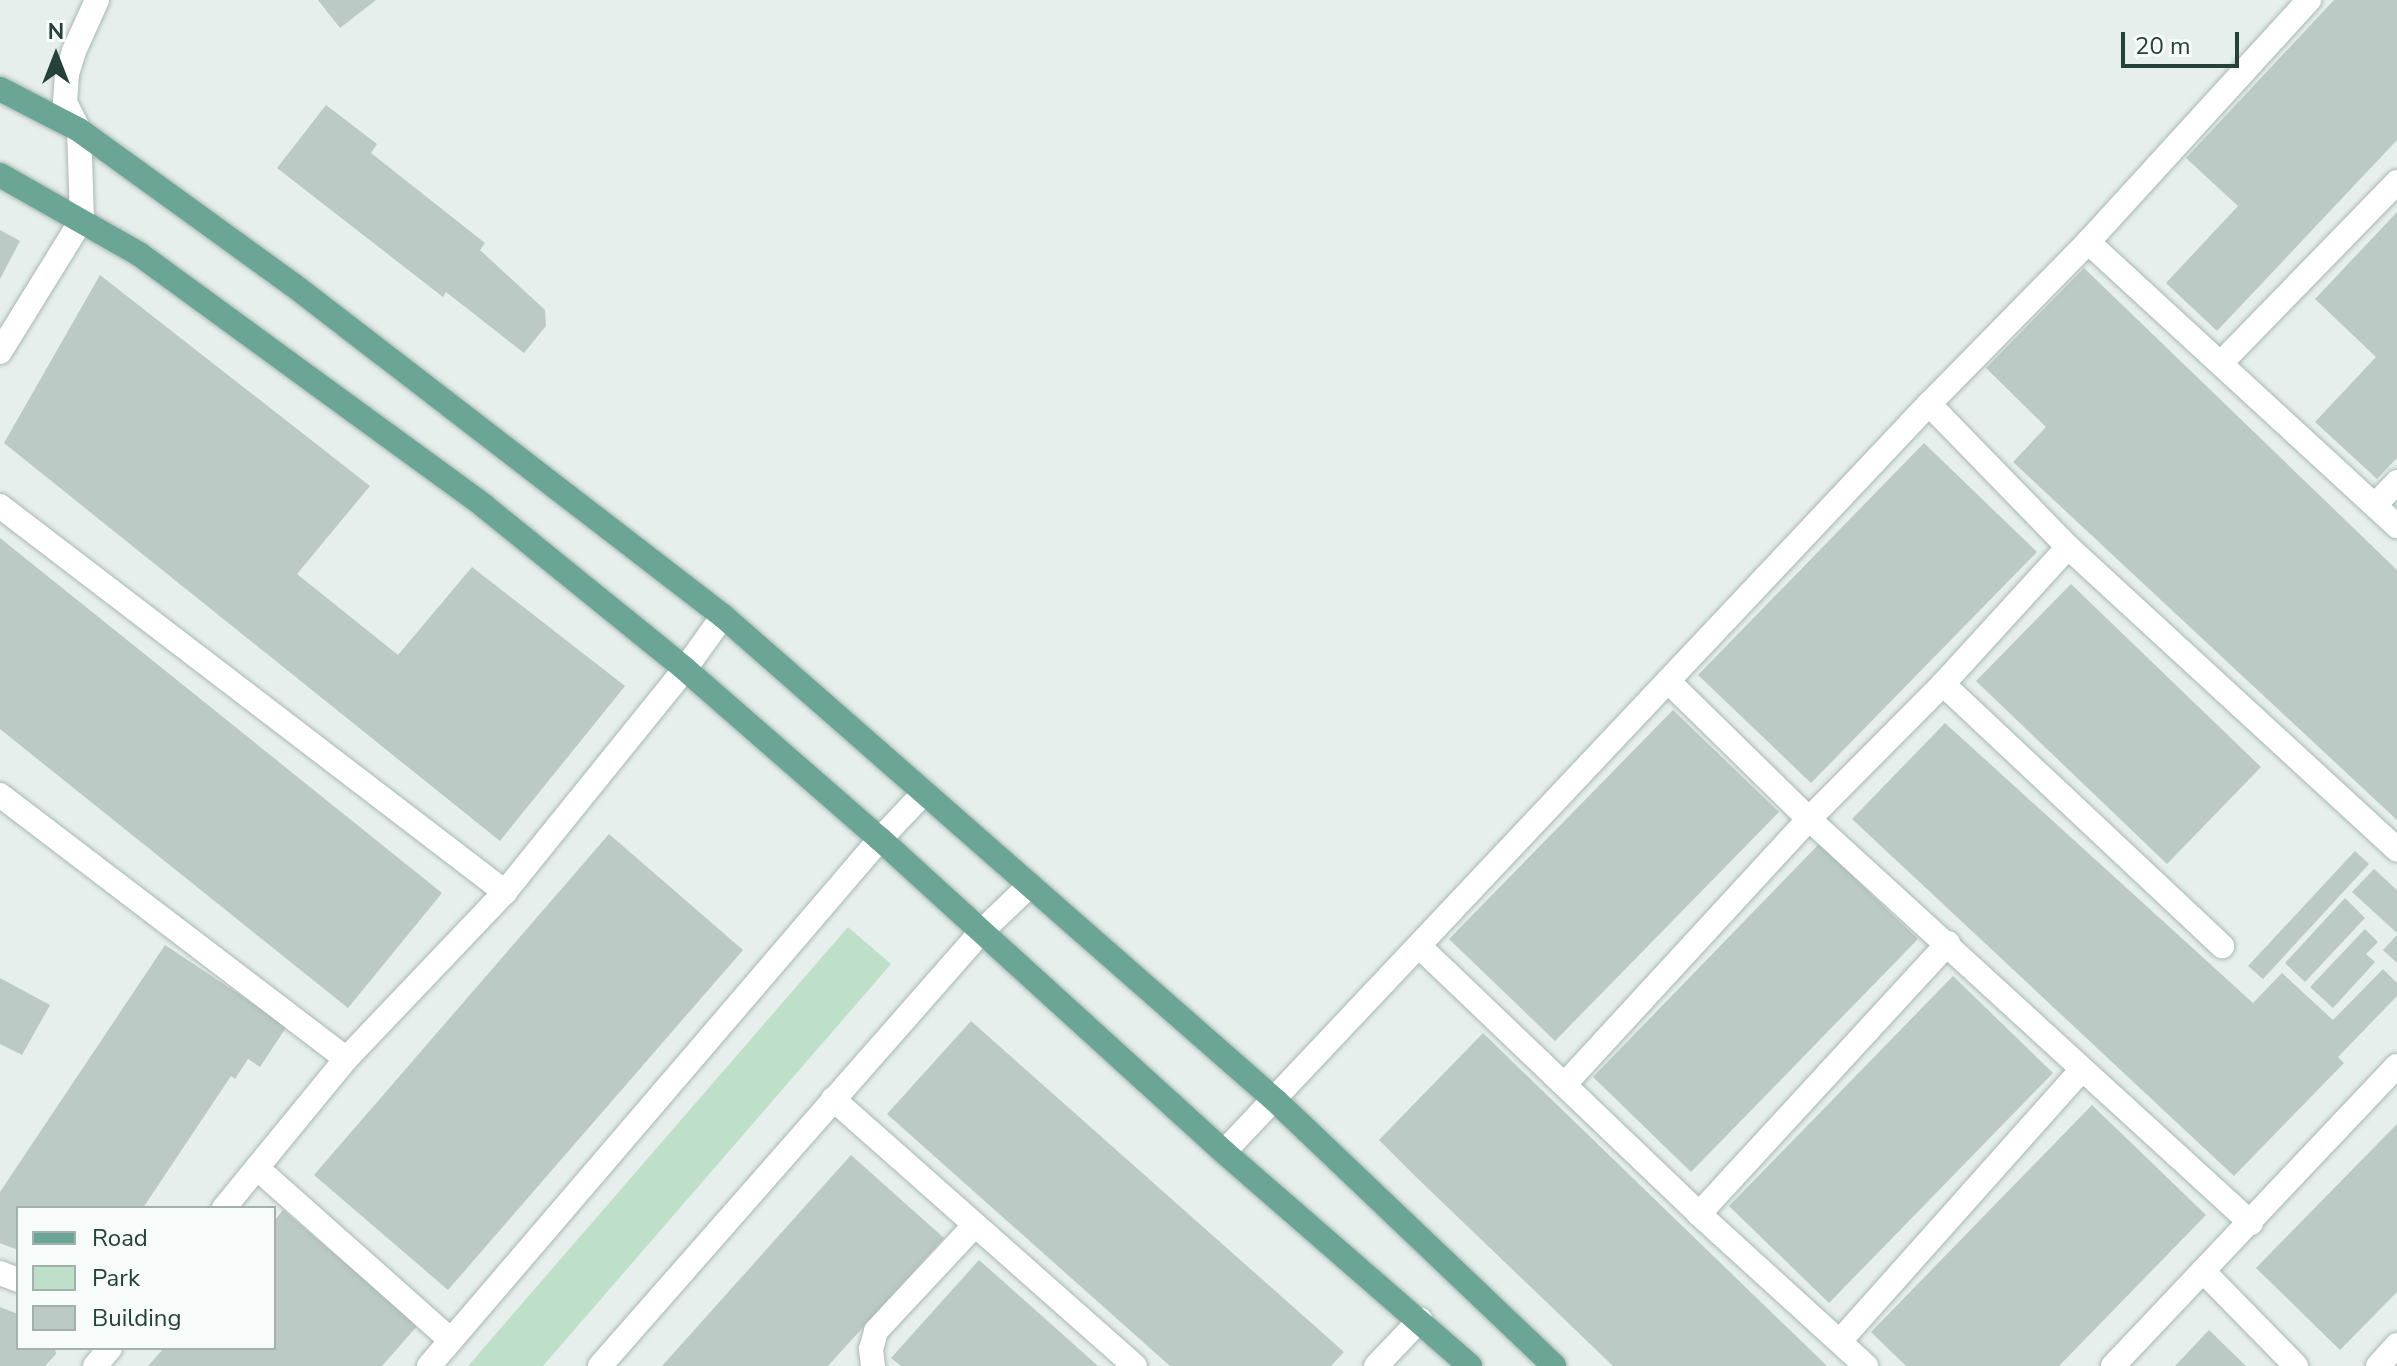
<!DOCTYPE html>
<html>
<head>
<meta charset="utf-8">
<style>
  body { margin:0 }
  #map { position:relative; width:2397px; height:1366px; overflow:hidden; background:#e6efeb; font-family:"Nunito Sans",sans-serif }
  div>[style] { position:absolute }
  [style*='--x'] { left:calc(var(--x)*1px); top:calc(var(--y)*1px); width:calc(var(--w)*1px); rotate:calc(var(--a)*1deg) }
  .green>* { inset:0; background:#bfe0c8 }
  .building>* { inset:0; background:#bbcac4 }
  .roads { filter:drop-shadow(0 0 2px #a8b8b2) drop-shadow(0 0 2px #a8b8b2) }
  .minor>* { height:24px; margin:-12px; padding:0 12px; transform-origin:12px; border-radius:12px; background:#fff }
  .major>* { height:24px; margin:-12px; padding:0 12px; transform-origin:12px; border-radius:12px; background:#6aa596 }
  span { translate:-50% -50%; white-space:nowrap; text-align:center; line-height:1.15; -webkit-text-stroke:7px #f7fbf9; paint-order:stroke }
  .legend { position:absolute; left:16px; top:1206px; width:260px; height:144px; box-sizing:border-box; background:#f7fbf9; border:2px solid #a3b1ad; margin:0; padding:10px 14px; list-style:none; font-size:24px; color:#24423a }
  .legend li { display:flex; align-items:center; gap:16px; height:40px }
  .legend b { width:40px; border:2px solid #a3b1ad }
  .north { position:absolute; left:16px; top:16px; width:80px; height:80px; -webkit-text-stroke:6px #f7fbf9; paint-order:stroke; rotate:0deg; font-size:22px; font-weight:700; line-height:32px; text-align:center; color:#24423a }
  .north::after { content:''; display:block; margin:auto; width:28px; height:36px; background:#24423a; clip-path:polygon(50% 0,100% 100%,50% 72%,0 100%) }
  .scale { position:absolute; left:2121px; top:32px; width:118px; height:36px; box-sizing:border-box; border:4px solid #24423a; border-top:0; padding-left:10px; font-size:24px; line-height:28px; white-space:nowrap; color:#24423a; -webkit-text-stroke:6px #f7fbf9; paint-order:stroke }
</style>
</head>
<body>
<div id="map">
  <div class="green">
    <i style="clip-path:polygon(848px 927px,891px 964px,543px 1366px,468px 1366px)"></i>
  </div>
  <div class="building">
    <i style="clip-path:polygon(318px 0,376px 0,340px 28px)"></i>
    <i style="clip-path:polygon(2334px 0,2397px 0,2397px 140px,2217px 331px,2166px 283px,2238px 206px,2186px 158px)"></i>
    <i style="clip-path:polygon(326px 105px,377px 144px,371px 153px,485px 243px,480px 250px,545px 310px,546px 326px,524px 353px,446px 292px,443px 297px,277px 168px)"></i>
    <i style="clip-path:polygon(2397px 212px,2397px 458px,2377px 479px,2315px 422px,2376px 357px,2315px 299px)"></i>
    <i style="clip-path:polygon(0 230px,20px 241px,0 279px)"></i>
    <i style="clip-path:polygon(2084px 268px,2397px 570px,2397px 820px,2013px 462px,2046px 427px,1986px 368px)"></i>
    <i style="clip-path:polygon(100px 275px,370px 486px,297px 574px,398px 655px,472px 567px,625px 686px,500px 841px,4px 443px)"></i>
    <i style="clip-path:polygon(1924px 443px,2037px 552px,1811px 783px,1698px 675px)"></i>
    <i style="clip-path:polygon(0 538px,442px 893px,348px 1008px,0 729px)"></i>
    <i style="clip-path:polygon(2071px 584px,2261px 767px,2167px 864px,1976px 681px)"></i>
    <i style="clip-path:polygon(1673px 710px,1779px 812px,1555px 1041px,1449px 939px)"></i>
    <i style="clip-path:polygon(1945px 723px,2253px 1003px,2282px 973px,2333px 1020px,2383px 969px,2397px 983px,2397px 996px,2338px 1057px,2344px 1063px,2234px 1176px,1852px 819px)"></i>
    <i style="clip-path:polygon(609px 834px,743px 950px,448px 1290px,314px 1175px)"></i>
    <i style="clip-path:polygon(1819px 844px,1918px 939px,1691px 1172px,1593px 1077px)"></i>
    <i style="clip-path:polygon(2355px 851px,2369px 864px,2263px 979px,2248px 966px)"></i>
    <i style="clip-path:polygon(2374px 869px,2397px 890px,2397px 933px,2352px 892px)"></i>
    <i style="clip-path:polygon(2345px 898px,2365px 918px,2305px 982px,2285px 963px)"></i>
    <i style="clip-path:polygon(2365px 929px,2378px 942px,2366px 954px,2375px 962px,2333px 1008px,2310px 987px)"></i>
    <i style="clip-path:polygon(2397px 935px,2397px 963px,2383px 950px)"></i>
    <i style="clip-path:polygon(165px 945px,287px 1026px,260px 1067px,248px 1059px,235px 1079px,231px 1076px,143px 1208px,18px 1208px,18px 1250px,0 1243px,0 1192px)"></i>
    <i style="clip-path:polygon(1953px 976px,2053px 1073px,1829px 1303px,1729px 1206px)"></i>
    <i style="clip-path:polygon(0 978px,50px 1005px,22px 1055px,0 1044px)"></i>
    <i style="clip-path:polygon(971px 1021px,1344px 1352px,1331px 1366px,1170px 1366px,887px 1114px)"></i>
    <i style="clip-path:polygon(1483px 1033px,1520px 1069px,1827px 1366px,1613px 1366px,1415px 1176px,1379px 1140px)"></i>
    <i style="clip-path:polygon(2092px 1105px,2206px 1215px,2059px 1366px,1906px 1366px,1871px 1332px)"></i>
    <i style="clip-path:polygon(2397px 1124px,2397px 1292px,2340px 1350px,2256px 1268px)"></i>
    <i style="clip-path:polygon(851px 1155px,944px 1238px,828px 1366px,662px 1366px)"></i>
    <i style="clip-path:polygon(283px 1210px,418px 1325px,382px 1366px,148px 1366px,164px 1348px,274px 1348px,274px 1221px)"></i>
    <i style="clip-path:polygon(979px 1260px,1041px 1315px,1098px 1366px,901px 1366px,891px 1358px)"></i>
    <i style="clip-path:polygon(0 1307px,18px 1314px,18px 1348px,55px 1348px,56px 1354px,45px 1366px,0 1366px)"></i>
    <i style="clip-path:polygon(2209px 1330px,2246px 1366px,2175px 1366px)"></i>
  </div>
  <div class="roads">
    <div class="minor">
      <i style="--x:2088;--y:242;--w:420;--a:42.6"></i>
      <i style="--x:0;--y:352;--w:156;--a:-58.3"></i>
      <i style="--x:82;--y:219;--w:89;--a:-91.9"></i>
      <i style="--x:79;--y:130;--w:31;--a:-117"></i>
      <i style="--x:65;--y:102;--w:28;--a:-86"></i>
      <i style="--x:67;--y:74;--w:24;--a:-73"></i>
      <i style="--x:74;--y:51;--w:56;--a:-65.7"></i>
      <i style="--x:2222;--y:362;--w:251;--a:-45.8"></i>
      <i style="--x:1929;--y:404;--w:199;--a:45.8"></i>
      <i style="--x:2068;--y:547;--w:447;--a:42.6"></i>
      <i style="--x:2375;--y:505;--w:32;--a:-46"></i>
      <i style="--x:0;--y:506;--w:636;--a:37.39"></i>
      <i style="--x:1670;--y:683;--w:194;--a:44.4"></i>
      <i style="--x:1809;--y:819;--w:599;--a:42.43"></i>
      <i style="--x:1943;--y:684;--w:383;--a:43.2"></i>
      <i style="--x:0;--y:795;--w:435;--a:37.3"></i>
      <i style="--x:1419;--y:946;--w:388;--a:43.7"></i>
      <i style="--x:1699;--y:1214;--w:226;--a:42.3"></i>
      <i style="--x:1565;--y:1084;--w:360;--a:-47.4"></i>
      <i style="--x:1809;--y:819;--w:190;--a:-45.2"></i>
      <i style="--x:1943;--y:684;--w:185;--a:-47.6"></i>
      <i style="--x:833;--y:1099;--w:403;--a:41.5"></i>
      <i style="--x:1224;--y:1152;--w:1028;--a:-46.7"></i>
      <i style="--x:1929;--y:404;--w:227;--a:-45.5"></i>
      <i style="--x:2088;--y:242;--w:328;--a:-47.6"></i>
      <i style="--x:257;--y:1168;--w:259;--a:41.6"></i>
      <i style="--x:224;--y:1208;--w:193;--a:-50.7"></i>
      <i style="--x:346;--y:1059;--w:231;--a:-46.4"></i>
      <i style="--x:505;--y:892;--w:287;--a:-51.1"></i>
      <i style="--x:685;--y:669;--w:65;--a:-54.4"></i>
      <i style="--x:1699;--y:1214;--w:368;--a:-47.4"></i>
      <i style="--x:2203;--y:1271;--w:133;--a:45.6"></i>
      <i style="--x:0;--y:1273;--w:19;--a:21"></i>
      <i style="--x:1840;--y:1341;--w:364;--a:-48.3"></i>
      <i style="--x:95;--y:1366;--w:23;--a:-50"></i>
      <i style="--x:429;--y:1366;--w:694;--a:-49.44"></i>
      <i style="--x:880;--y:839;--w:64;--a:-46.3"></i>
      <i style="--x:600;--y:1366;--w:578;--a:-48.72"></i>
      <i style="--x:981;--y:932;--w:66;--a:-43.8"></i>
      <i style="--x:873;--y:1366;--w:17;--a:-97"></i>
      <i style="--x:871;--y:1349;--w:19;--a:-74"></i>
      <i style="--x:876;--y:1331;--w:145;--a:-47"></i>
      <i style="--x:1376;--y:1366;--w:64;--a:-46.3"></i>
      <i style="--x:2113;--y:1366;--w:413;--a:-46.6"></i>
      <i style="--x:2378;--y:1366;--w:28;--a:-48"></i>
    </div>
    <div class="major">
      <i style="--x:0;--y:89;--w:89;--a:27.4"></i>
      <i style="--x:79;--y:130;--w:263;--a:35.9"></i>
      <i style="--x:292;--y:284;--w:544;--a:37.61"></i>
      <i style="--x:723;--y:616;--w:736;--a:41.25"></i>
      <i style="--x:1276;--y:1101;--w:384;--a:43.6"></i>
      <i style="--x:0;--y:175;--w:160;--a:29.6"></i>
      <i style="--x:139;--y:254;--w:427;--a:36.1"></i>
      <i style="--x:484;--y:506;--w:259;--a:39"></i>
      <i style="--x:685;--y:669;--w:259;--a:41.1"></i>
      <i style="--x:880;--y:839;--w:465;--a:42.3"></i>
      <i style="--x:1224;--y:1152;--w:326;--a:41"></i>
    </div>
  </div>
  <ul class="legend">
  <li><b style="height:10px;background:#6aa596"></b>Road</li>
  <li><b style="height:22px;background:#bfe0c8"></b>Park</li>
  <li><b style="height:22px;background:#bbcac4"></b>Building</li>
  </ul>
  <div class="north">N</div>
  <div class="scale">20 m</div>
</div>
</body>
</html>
